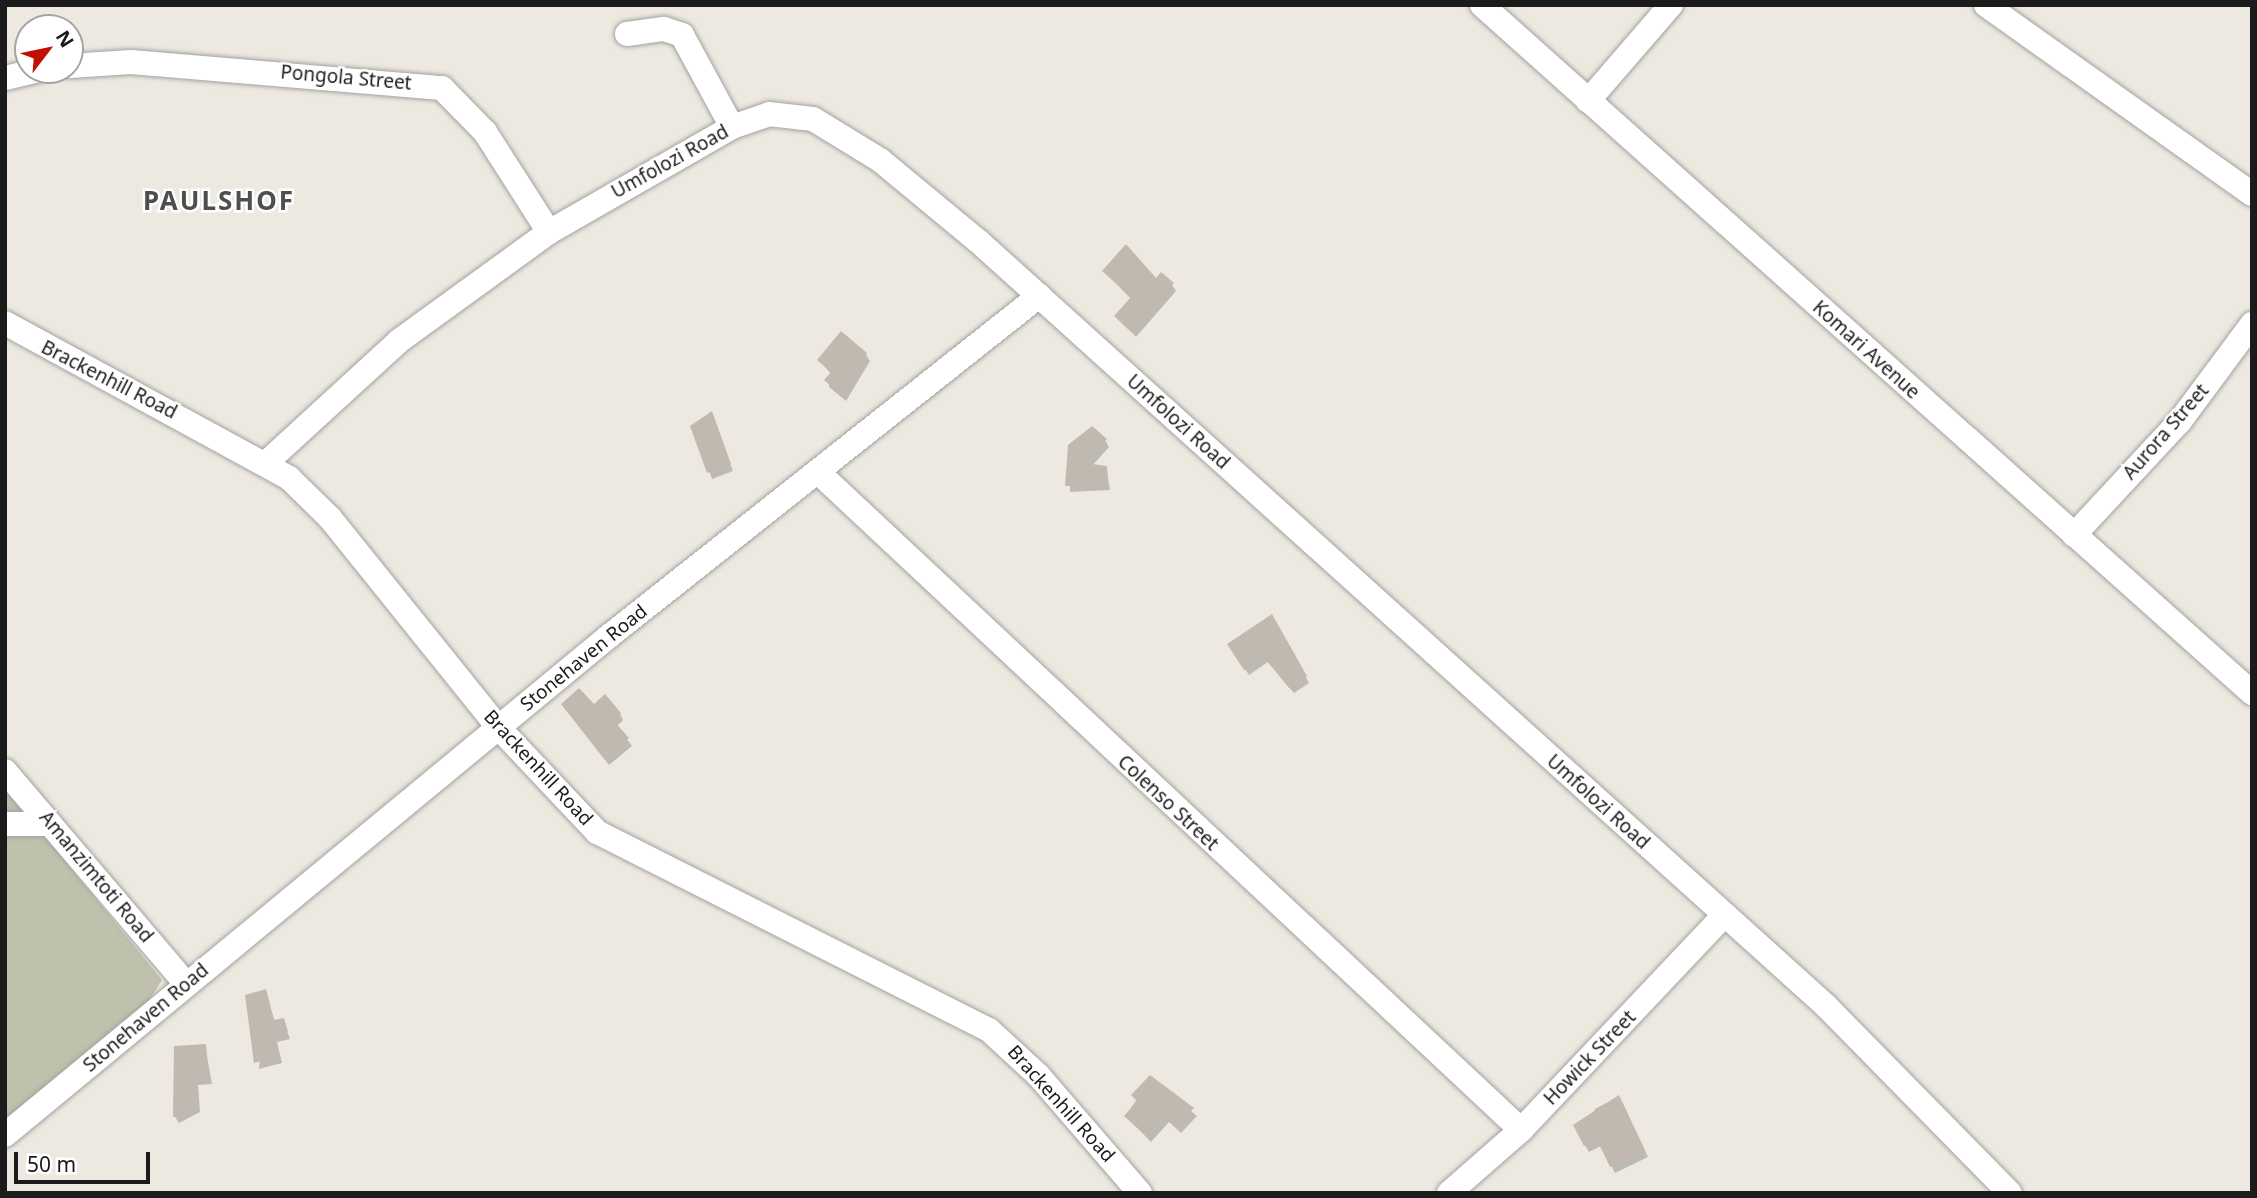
<!DOCTYPE html>
<html>
<head>
<meta charset="utf-8">
<style>
  body { margin:0 }
  #map { position:relative; width:2257px; height:1198px; overflow:hidden; background:#ede9e0; font-family:"Noto Sans",sans-serif }
  div>[style] { position:absolute }
  [style*='--x'] { left:calc(var(--x)*1px); top:calc(var(--y)*1px); width:calc(var(--w)*1px); rotate:calc(var(--a)*1deg) }
  .construction>* { inset:0; background:#c0c1ac }
  .shadow>* { inset:0; background:#0003 }
  .building>* { inset:0; background:#c1b8b0 }
  .roads { filter:drop-shadow(0 0 2px #a2a2a2) drop-shadow(0 0 2px #a2a2a2) }
  .minor>* { height:24px; margin:-12px; padding:0 12px; transform-origin:12px; border-radius:12px; background:#fff }
  span { translate:-50% -50%; white-space:nowrap; text-align:center; line-height:1.15; -webkit-text-stroke:5px #fff; paint-order:stroke }
  .street-label { font-size:19px; color:#1b1b1b }
  .district-label { font-size:26px; color:#4e4e4e; font-weight:700; letter-spacing:2px }
  .frame { position:absolute; inset:0; border:7px solid #1b1b1b; pointer-events:none }
  .north { position:absolute; left:14px; top:14px; width:70px; height:70px; box-sizing:border-box; background:#fff; border:2px solid #a4a4a4; border-radius:50%; rotate:58deg; font-size:19px; font-weight:700; line-height:28px; text-align:center; color:#1b1b1b }
  .north::after { content:''; display:block; margin:auto; width:24px; height:32px; background:#c30e03; clip-path:polygon(50% 0,100% 100%,50% 72%,0 100%) }
  .scale { position:absolute; left:14px; top:1152px; width:136px; height:32px; box-sizing:border-box; border:4px solid #1b1b1b; border-top:0; padding-left:9px; font-size:21px; line-height:24px; white-space:nowrap; color:#1b1b1b; -webkit-text-stroke:5px #fff; paint-order:stroke }
</style>
</head>
<body>
<div id="map">
  <div class="construction">
    <i style="clip-path:polygon(5px 787px,162px 980px,148px 1002px,5px 1124px)"></i>
  </div>
  <div class="shadow">
    <i style="clip-path:polygon(1104px 271px,1172px 285px,1176px 291px,1136px 337px,1116px 316px,1131px 299px)"></i>
    <i style="clip-path:polygon(866px 355px,870px 361px,846px 401px,829px 387px,831px 374px,819px 360px)"></i>
    <i style="clip-path:polygon(711px 414px,733px 471px,712px 479px,692px 427px)"></i>
    <i style="clip-path:polygon(1105px 440px,1109px 447px,1092px 466px,1106px 467px,1110px 490px,1070px 492px,1070px 446px)"></i>
    <i style="clip-path:polygon(1271px 617px,1309px 683px,1294px 693px,1268px 662px,1249px 675px,1233px 651px)"></i>
    <i style="clip-path:polygon(563px 705px,620px 714px,623px 720px,617px 726px,632px 746px,609px 765px)"></i>
    <i style="clip-path:polygon(265px 991px,275px 1022px,283px 1020px,290px 1039px,277px 1042px,282px 1063px,259px 1069px)"></i>
    <i style="clip-path:polygon(205px 1046px,212px 1084px,198px 1085px,200px 1112px,179px 1123px,175px 1117px)"></i>
    <i style="clip-path:polygon(1150px 1078px,1197px 1116px,1181px 1133px,1169px 1122px,1151px 1142px,1126px 1116px)"></i>
    <i style="clip-path:polygon(1618px 1097px,1648px 1157px,1615px 1173px,1601px 1146px,1589px 1152px,1585px 1145px,1595px 1109px)"></i>
  </div>
  <div class="building">
    <i style="clip-path:polygon(1126px 244px,1156px 278px,1161px 272px,1174px 283px,1131px 332px,1114px 316px,1131px 297px,1102px 271px)"></i>
    <i style="clip-path:polygon(841px 331px,867px 353px,842px 396px,824px 380px,831px 372px,817px 360px)"></i>
    <i style="clip-path:polygon(712px 411px,731px 464px,707px 473px,690px 426px)"></i>
    <i style="clip-path:polygon(1092px 426px,1107px 439px,1085px 463px,1107px 466px,1108px 484px,1065px 486px,1068px 445px)"></i>
    <i style="clip-path:polygon(1272px 614px,1307px 676px,1289px 688px,1263px 656px,1244px 670px,1227px 644px)"></i>
    <i style="clip-path:polygon(579px 688px,594px 704px,605px 694px,621px 713px,613px 720px,629px 738px,605px 760px,561px 704px)"></i>
    <i style="clip-path:polygon(266px 989px,274px 1020px,284px 1018px,288px 1032px,274px 1036px,280px 1056px,254px 1063px,245px 995px)"></i>
    <i style="clip-path:polygon(206px 1044px,209px 1078px,196px 1079px,198px 1106px,187px 1107px,188px 1116px,173px 1117px,174px 1046px)"></i>
    <i style="clip-path:polygon(1150px 1075px,1194px 1108px,1176px 1128px,1165px 1117px,1146px 1136px,1124px 1116px,1137px 1101px,1131px 1095px)"></i>
    <i style="clip-path:polygon(1619px 1095px,1645px 1150px,1610px 1167px,1597px 1140px,1584px 1146px,1573px 1125px)"></i>
  </div>
  <div class="roads">
    <div class="minor">
      <i style="--x:1482;--y:5;--w:1033;--a:41.78"></i>
      <i style="--x:1986;--y:5;--w:326;--a:35.4"></i>
      <i style="--x:627;--y:34;--w:37;--a:-8"></i>
      <i style="--x:664;--y:29;--w:19;--a:18"></i>
      <i style="--x:682;--y:35;--w:105;--a:61.5"></i>
      <i style="--x:70;--y:66;--w:61;--a:-3.8"></i>
      <i style="--x:131;--y:62;--w:312;--a:4.8"></i>
      <i style="--x:442;--y:88;--w:62;--a:45.7"></i>
      <i style="--x:485;--y:132;--w:119;--a:57.4"></i>
      <i style="--x:5;--y:78;--w:37;--a:-13"></i>
      <i style="--x:1588;--y:101;--w:127;--a:-49.2"></i>
      <i style="--x:5;--y:323;--w:324;--a:28.6"></i>
      <i style="--x:289;--y:478;--w:57;--a:44.3"></i>
      <i style="--x:330;--y:518;--w:268;--a:51.2"></i>
      <i style="--x:498;--y:727;--w:144;--a:46.7"></i>
      <i style="--x:597;--y:832;--w:439;--a:26.8"></i>
      <i style="--x:989;--y:1030;--w:67;--a:42.6"></i>
      <i style="--x:1038;--y:1075;--w:156;--a:49.2"></i>
      <i style="--x:267;--y:462;--w:179;--a:-42.5"></i>
      <i style="--x:399;--y:341;--w:185;--a:-36"></i>
      <i style="--x:549;--y:232;--w:211;--a:-29.8"></i>
      <i style="--x:732;--y:127;--w:39;--a:-19"></i>
      <i style="--x:769;--y:114;--w:44;--a:6.5"></i>
      <i style="--x:813;--y:119;--w:79;--a:31.5"></i>
      <i style="--x:880;--y:160;--w:127;--a:39.6"></i>
      <i style="--x:978;--y:241;--w:1142;--a:42.05"></i>
      <i style="--x:1826;--y:1006;--w:262;--a:45.5"></i>
      <i style="--x:819;--y:473;--w:961;--a:43.1"></i>
      <i style="--x:2074;--y:535;--w:156;--a:-47.1"></i>
      <i style="--x:2180;--y:421;--w:121;--a:-53.4"></i>
      <i style="--x:5;--y:771;--w:280;--a:49.6"></i>
      <i style="--x:5;--y:824;--w:45;--a:0"></i>
      <i style="--x:5;--y:1135;--w:782;--a:-39.55"></i>
      <i style="--x:608;--y:637;--w:550;--a:-38.35"></i>
      <i style="--x:1449;--y:1193;--w:96;--a:-41.2"></i>
      <i style="--x:1521;--y:1130;--w:296;--a:-46.6"></i>
    </div>
  </div>
  <div class="street-label">
    <span style="left:346px;top:78px;rotate:5deg">Pongola Street</span>
    <span style="left:670px;top:162px;rotate:-29deg">Umfolozi Road</span>
    <span style="left:1866px;top:350px;rotate:42deg">Komari Avenue</span>
    <span style="left:109px;top:380px;rotate:27deg">Brackenhill Road</span>
    <span style="left:1178px;top:422px;rotate:42deg">Umfolozi Road</span>
    <span style="left:2166px;top:432px;rotate:-49deg">Aurora Street</span>
    <span style="left:584px;top:658px;rotate:-39deg">Stonehaven Road</span>
    <span style="left:538px;top:768px;rotate:47deg">Brackenhill Road</span>
    <span style="left:1598px;top:802px;rotate:42deg">Umfolozi Road</span>
    <span style="left:1168px;top:803px;rotate:43deg">Colenso Street</span>
    <span style="left:96px;top:877px;rotate:50deg">Amanzimtoti Road</span>
    <span style="left:146px;top:1018px;rotate:-40deg">Stonehaven Road</span>
    <span style="left:1590px;top:1058px;rotate:-46deg">Howick Street</span>
    <span style="left:1061px;top:1104px;rotate:48deg">Brackenhill Road</span>
  </div>
  <div class="district-label">
    <span style="left:219px;top:201px">PAULSHOF</span>
  </div>
  <div class="frame"></div>
  <div class="north">N</div>
  <div class="scale">50 m</div>
</div>
</body>
</html>
